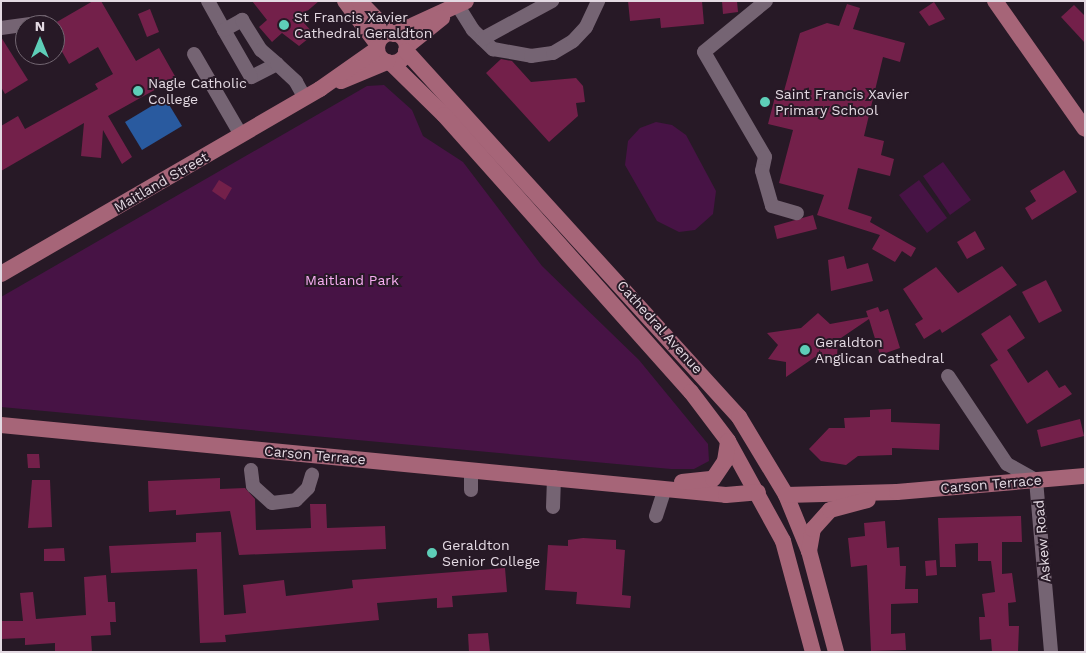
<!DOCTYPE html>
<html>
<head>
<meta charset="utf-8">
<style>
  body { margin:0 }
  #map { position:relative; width:1086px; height:653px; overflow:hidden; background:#271926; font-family:"Work Sans",sans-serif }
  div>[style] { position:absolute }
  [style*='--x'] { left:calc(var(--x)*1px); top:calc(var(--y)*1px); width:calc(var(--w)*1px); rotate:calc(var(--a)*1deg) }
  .green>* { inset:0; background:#471345 }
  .water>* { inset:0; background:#295a9f }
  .building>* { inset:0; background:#73204a }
  .minor>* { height:14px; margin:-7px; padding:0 7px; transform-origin:7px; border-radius:7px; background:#756473 }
  .major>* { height:16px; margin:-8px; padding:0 8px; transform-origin:8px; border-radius:8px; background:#a66578 }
  .major>.ring { margin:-8px; padding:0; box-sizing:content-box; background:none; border:16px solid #a66578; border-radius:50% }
  .dots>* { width:14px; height:14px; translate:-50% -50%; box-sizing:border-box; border:2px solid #271926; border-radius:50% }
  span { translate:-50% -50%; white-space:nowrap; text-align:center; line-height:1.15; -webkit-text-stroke:4px #271926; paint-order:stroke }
  .poi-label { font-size:14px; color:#e3d9e2 }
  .left { translate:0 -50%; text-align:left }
  .street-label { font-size:14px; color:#e3d9e2 }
  .park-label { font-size:14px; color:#f8aef2 }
  .frame { position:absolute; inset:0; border:2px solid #e3d9e2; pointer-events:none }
  .north { position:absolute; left:15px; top:15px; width:50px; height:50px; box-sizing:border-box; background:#271926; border:1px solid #726671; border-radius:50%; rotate:0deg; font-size:14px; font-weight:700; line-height:20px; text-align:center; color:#e3d9e2 }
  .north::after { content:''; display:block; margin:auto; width:18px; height:22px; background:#5eceb8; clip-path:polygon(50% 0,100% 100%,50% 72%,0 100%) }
</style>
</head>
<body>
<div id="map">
  <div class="green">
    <i style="clip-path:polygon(384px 85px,412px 110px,423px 136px,463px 162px,542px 266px,639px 360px,708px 444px,709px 461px,694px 469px,671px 469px,1px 407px,1px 297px,367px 86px)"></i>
    <i style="clip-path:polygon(656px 122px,672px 125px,686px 135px,716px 191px,713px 214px,695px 230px,679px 232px,657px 221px,625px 165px,628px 141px,640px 128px)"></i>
    <i style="clip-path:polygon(943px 162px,971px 200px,950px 215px,923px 176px)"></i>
    <i style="clip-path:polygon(919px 180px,947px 218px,927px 233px,899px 195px)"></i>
  </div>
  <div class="water">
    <i style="clip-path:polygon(165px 98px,182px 126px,142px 150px,125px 122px)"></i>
  </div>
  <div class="building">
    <i style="clip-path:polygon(93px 1px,101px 1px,136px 61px,159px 48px,176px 78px,108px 116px,132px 157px,122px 164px,103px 130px,101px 158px,81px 156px,84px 123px,1px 171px,1px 126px,18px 116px,25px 129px,98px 89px,95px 84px,113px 74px,98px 47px,69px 64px,55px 39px,55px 23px)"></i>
    <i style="clip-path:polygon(252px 1px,319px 1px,305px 13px,309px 19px,304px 23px,314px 34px,299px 46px,282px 33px,272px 42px,259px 27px,267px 20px)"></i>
    <i style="clip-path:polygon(628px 1px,702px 1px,704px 24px,661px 28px,660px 18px,630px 21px)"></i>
    <i style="clip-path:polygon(722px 1px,737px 1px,738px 12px,723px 14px)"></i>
    <i style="clip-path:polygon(934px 2px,945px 19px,929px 26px,919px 12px)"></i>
    <i style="clip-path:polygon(847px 4px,860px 8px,853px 29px,905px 43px,900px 62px,883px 57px,864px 136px,884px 141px,881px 155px,894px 159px,890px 176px,858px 168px,848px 209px,872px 217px,870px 222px,916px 248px,911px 257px,902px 251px,895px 262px,872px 249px,880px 235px,817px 215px,824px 195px,779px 183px,793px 130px,768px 124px,777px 89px,784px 91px,800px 33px,827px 23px,839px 26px)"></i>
    <i style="clip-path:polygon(1074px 5px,1085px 16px,1085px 43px,1061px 17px)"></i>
    <i style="clip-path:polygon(150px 9px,159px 32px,147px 37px,138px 14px)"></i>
    <i style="clip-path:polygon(1px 37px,28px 80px,5px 94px,1px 87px)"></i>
    <i style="clip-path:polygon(501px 59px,512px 61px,531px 82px,576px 78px,583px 86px,585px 102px,576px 103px,578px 116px,549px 142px,486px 73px)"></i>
    <i style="clip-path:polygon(1064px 170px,1077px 192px,1032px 220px,1025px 208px,1036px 201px,1030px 191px)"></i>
    <i style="clip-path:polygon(219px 180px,232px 188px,225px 200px,212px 191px)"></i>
    <i style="clip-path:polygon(813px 215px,817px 229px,777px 239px,774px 226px)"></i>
    <i style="clip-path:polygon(975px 231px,985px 249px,967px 259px,957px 242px)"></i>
    <i style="clip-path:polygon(844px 256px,847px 269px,868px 263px,873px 281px,831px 291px,828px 260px)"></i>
    <i style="clip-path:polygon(1002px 266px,1017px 285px,942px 333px,940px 329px,924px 339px,915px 324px,923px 319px,903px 289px,936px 267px,958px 293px)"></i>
    <i style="clip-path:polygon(1046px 280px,1062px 311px,1039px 323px,1022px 292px)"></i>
    <i style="clip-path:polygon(878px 307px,880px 312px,888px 309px,900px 348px,880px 355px,869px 319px,838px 340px,837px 357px,815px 357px,786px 377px,786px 362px,768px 359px,778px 345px,767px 333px,801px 328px,818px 313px,830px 324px,868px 317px,866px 311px)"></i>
    <i style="clip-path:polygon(1010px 315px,1025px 338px,1007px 350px,1028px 383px,1047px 370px,1059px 388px,1065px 385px,1072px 394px,1027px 424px,990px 365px,998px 360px,981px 334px)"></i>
    <i style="clip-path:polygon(891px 409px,891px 422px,940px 424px,939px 450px,892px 448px,892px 455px,858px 456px,846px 465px,821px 461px,809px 449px,829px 428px,845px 428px,844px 418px,870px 417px,870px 410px)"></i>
    <i style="clip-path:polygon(1080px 419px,1084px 436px,1041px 447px,1037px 430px)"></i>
    <i style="clip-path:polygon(27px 454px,39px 454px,40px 468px,28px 468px)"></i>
    <i style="clip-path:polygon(220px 478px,220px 489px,245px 488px,255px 499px,256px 530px,311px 528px,310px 504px,326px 504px,327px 528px,385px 526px,386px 549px,239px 555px,230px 511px,176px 515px,176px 510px,149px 512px,148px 481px)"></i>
    <i style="clip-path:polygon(32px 480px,50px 480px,52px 527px,28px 528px)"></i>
    <i style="clip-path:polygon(1021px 516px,1022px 542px,1002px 542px,1002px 574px,1012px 573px,1016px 602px,1008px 603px,1009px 626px,1019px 626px,1018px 652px,992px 652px,991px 639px,980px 640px,979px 617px,985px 617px,982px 594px,995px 592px,991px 561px,978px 561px,978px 543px,955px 544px,956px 567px,940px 567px,938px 518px)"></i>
    <i style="clip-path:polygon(885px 521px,887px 548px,899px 547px,900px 566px,906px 566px,905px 589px,918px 589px,918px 603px,891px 604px,891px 634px,905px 633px,906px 650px,871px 651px,867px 565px,851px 567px,848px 538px,865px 536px,864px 523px)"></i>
    <i style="clip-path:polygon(221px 532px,224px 615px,246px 613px,243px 585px,284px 580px,286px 596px,353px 588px,352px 580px,505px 568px,507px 592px,452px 596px,453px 607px,437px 608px,437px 598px,377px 603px,379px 620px,225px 635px,226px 642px,200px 643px,197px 569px,111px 573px,109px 546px,196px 542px,196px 533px)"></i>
    <i style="clip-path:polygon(583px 538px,616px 540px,616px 549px,625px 550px,622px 595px,631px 596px,630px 608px,576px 604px,577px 592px,545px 590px,548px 545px,568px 546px,568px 540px)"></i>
    <i style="clip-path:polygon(64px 548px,65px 561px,44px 561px,44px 549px)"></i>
    <i style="clip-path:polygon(936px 560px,937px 575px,926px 576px,925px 561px)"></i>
    <i style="clip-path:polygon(106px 575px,108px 602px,115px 602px,116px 622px,110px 622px,111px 635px,91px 636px,92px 652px,55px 652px,55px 643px,25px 645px,25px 638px,1px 639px,1px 621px,23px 621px,20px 593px,33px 592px,36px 619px,86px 615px,84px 577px)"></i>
    <i style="clip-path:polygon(488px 633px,490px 652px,469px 652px,468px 634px)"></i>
  </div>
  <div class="minor">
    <i style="--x:208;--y:1;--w:33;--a:61"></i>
    <i style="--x:766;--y:1;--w:80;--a:140.6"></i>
    <i style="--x:704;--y:52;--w:121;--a:59.8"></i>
    <i style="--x:765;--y:157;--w:14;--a:102"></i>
    <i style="--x:762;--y:171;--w:36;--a:74"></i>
    <i style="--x:772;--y:206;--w:26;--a:16"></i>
    <i style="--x:458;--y:6;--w:28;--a:58"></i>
    <i style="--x:473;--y:30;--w:28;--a:44"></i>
    <i style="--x:493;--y:49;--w:39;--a:10"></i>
    <i style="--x:531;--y:56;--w:22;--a:-8"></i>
    <i style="--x:553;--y:53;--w:23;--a:-31"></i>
    <i style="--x:573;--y:41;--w:19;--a:-47"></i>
    <i style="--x:586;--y:27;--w:29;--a:-65"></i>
    <i style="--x:1;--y:28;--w:43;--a:-7.9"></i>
    <i style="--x:482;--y:39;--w:80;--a:-28.5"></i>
    <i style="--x:194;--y:54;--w:94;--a:59.9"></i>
    <i style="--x:277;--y:64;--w:29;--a:153"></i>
    <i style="--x:251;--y:77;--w:54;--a:-119.9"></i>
    <i style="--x:224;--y:30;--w:21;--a:-29"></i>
    <i style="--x:242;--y:20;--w:36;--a:58"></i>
    <i style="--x:261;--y:50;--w:21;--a:41"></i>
    <i style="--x:277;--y:64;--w:26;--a:43"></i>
    <i style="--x:296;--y:82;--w:18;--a:61"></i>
    <i style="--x:948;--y:376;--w:106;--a:56.2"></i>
    <i style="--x:1007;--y:464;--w:33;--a:29"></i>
    <i style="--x:1036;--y:480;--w:173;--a:85"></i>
    <i style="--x:251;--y:470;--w:16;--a:83"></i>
    <i style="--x:253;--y:486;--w:25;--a:42"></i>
    <i style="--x:272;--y:503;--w:24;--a:-7"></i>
    <i style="--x:296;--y:500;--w:17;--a:-45"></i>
    <i style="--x:308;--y:488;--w:14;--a:-73"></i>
    <i style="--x:471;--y:470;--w:20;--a:90"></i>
    <i style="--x:553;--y:507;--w:30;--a:-88"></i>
    <i style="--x:656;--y:516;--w:28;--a:-72"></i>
  </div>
  <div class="major">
    <i style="--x:345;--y:1;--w:54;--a:53.3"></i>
    <i style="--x:359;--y:1;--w:45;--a:45.9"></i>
    <i style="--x:995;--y:1;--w:156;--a:54.9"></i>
    <i class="ring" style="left:377px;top:33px;width:14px;height:14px"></i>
    <i style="--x:394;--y:34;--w:79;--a:-24.6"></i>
    <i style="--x:407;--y:46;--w:45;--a:-38.7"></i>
    <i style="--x:406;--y:51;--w:495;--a:47.7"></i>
    <i style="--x:739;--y:417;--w:91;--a:58.9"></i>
    <i style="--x:786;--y:495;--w:61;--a:67.7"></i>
    <i style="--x:809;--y:551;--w:105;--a:75"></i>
    <i style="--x:391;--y:63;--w:74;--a:44.5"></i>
    <i style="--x:444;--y:115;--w:371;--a:48.3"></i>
    <i style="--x:691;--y:392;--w:61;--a:52.9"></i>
    <i style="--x:728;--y:441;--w:114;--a:61.2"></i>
    <i style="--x:783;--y:541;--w:115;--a:74.9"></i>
    <i style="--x:341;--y:81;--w:50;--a:-22.4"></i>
    <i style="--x:1;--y:274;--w:369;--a:-30.1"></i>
    <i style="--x:320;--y:89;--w:70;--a:-35.1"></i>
    <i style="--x:1;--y:425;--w:728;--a:5.51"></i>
    <i style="--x:726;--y:495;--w:32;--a:-5"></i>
    <i style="--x:682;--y:482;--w:31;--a:-6"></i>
    <i style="--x:713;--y:479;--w:22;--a:-56"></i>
    <i style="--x:725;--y:461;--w:20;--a:-81"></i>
    <i style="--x:786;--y:495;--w:111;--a:-1.5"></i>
    <i style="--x:897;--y:492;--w:189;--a:-4.9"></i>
    <i style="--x:809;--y:551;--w:22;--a:-80"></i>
    <i style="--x:813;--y:529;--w:25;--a:-48"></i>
    <i style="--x:830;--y:510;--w:39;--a:-15"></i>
  </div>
  <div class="dots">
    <i style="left:284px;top:25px;background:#5eceb8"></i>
    <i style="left:138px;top:91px;background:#5eceb8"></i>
    <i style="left:765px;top:102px;background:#5eceb8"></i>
    <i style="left:805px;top:350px;background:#5eceb8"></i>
    <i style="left:432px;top:553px;background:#5eceb8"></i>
  </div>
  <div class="poi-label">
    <span class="left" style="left:294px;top:25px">St Francis Xavier<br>Cathedral Geraldton</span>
    <span class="left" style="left:148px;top:91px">Nagle Catholic<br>College</span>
    <span class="left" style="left:775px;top:102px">Saint Francis Xavier<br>Primary School</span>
    <span class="left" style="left:815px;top:350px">Geraldton<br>Anglican Cathedral</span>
    <span class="left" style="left:442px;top:553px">Geraldton<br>Senior College</span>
  </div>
  <div class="street-label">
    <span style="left:161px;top:182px;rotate:-30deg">Maitland Street</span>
    <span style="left:660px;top:327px;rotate:48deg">Cathedral Avenue</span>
    <span style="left:315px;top:455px;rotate:5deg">Carson Terrace</span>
    <span style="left:991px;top:484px;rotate:-5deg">Carson Terrace</span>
    <span style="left:1042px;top:541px;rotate:-95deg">Askew Road</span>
  </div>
  <div class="park-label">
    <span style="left:352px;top:280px">Maitland Park</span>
  </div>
  <div class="frame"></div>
  <div class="north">N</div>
</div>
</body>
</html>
